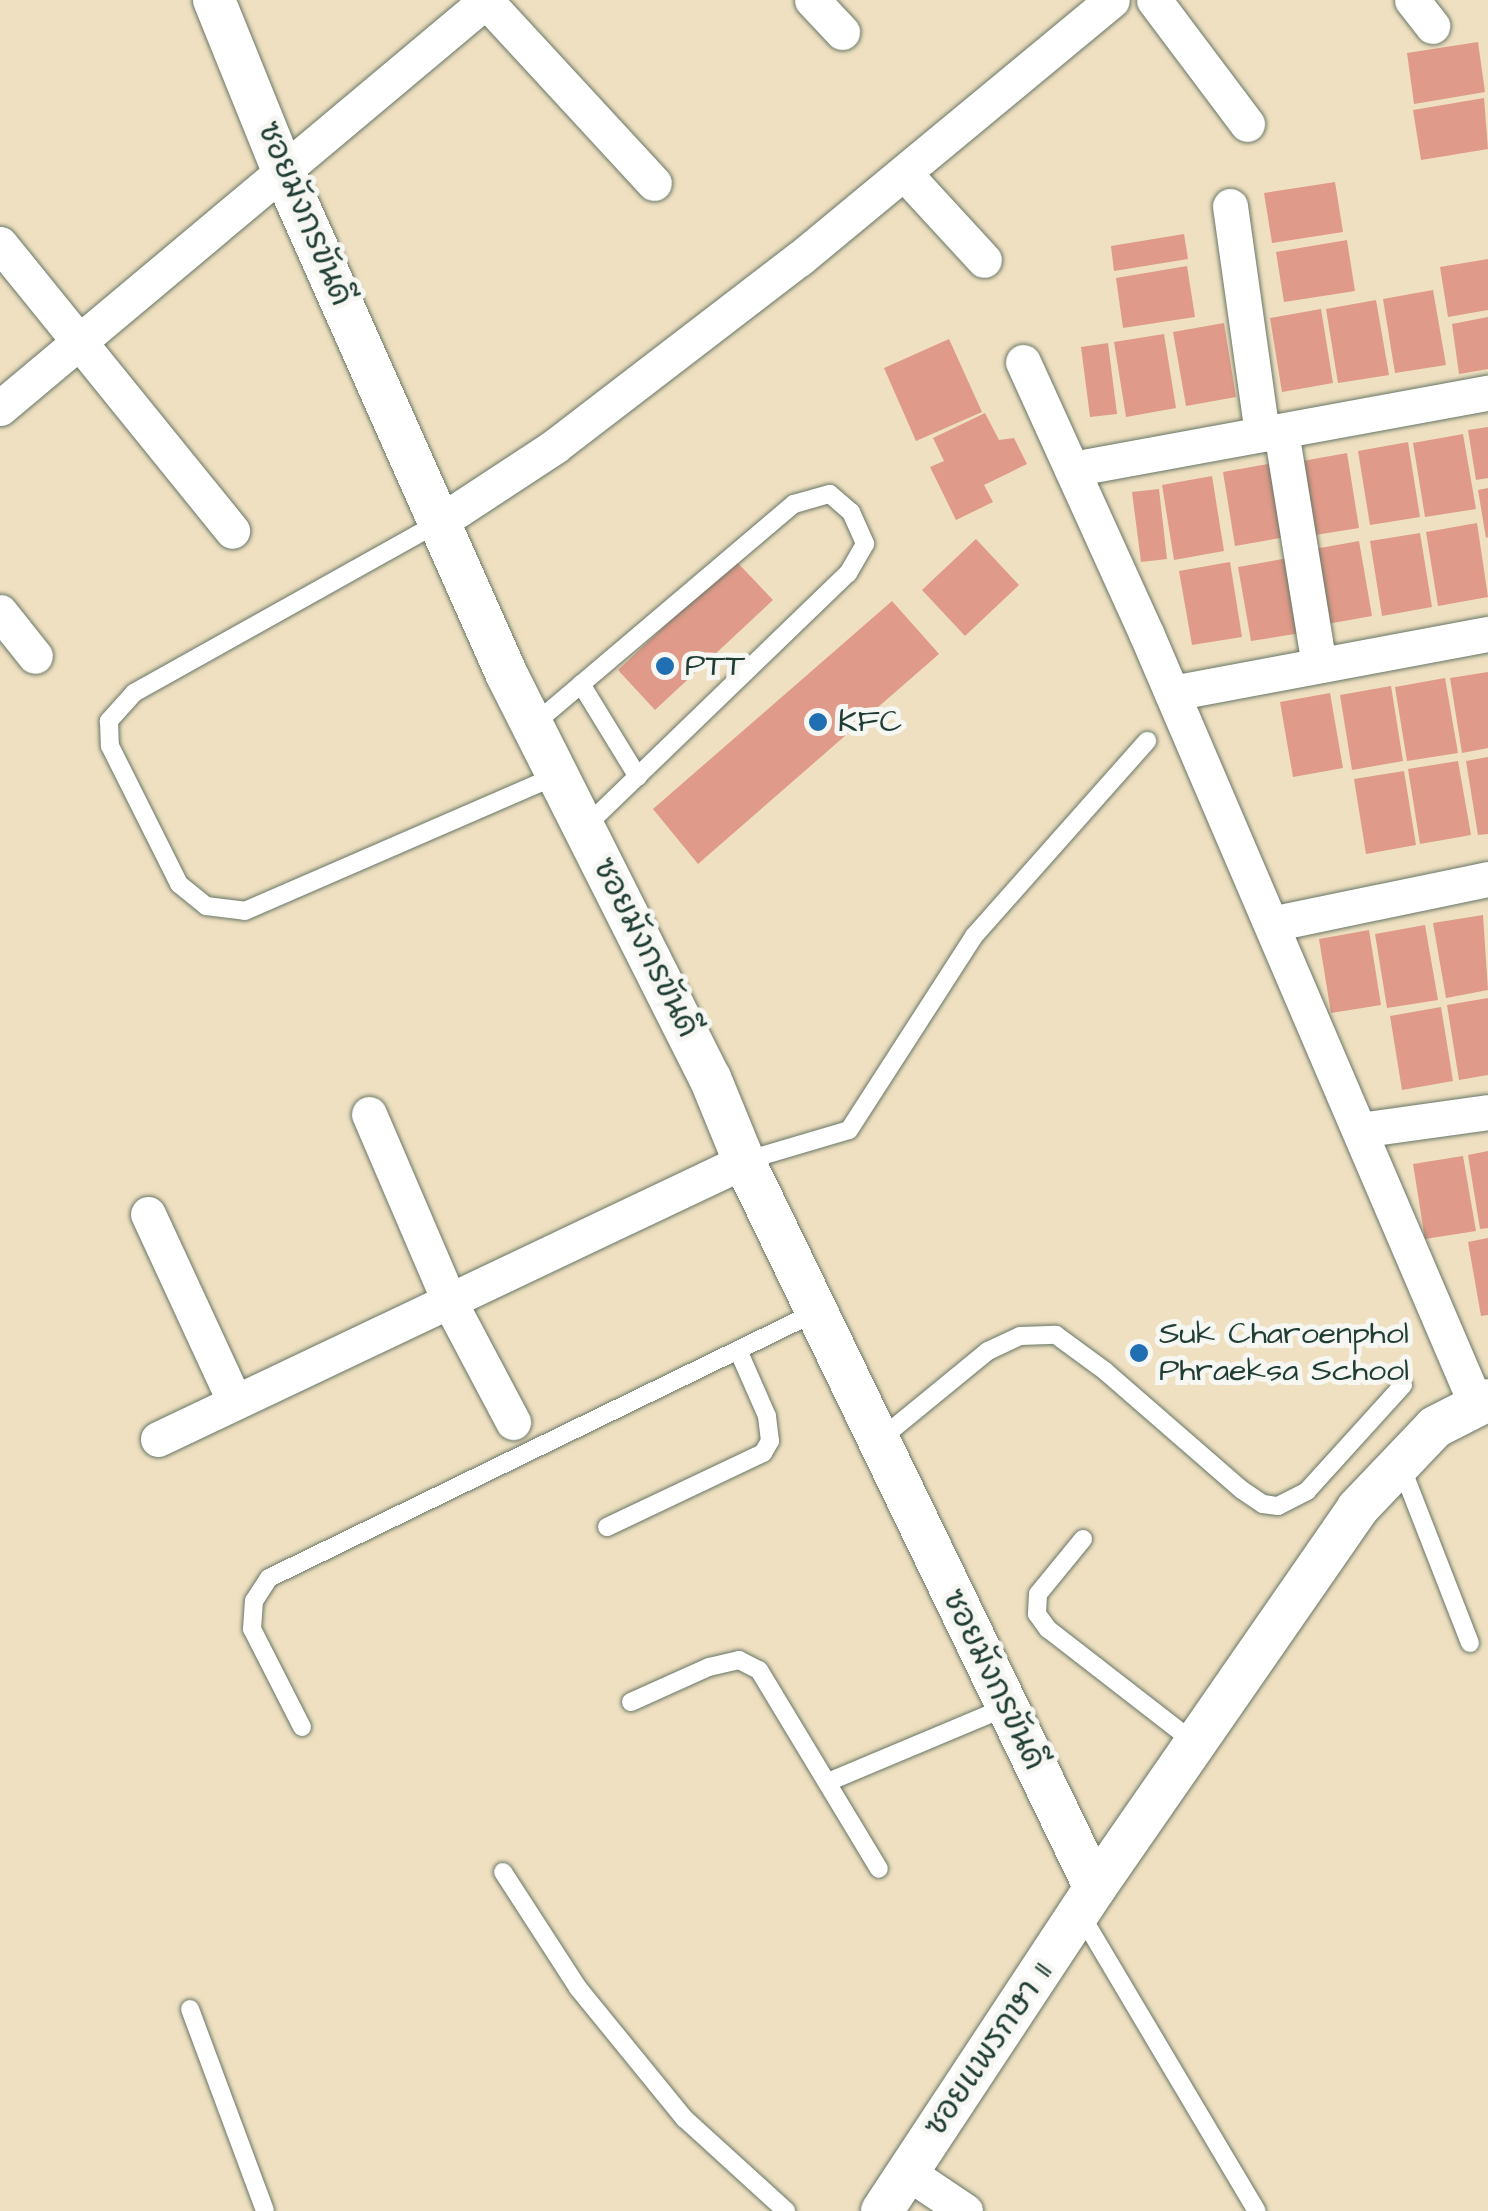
<!DOCTYPE html>
<html>
<head>
<meta charset="utf-8">
<style>
  body { margin:0 }
  #map { position:relative; width:1488px; height:2211px; overflow:hidden; background:#efe0c1; font-family:"Architects Daughter","Playpen Sans Thai",sans-serif }
  div>[style] { position:absolute }
  [style*='--x'] { left:calc(var(--x)*1px); top:calc(var(--y)*1px); width:calc(var(--w)*1px); rotate:calc(var(--a)*1deg) }
  .building>* { inset:0; background:#df9a89 }
  .roads { filter:drop-shadow(0 0 2px #687665) drop-shadow(0 0 2px #687665) }
  .service>* { height:18px; margin:-9px; padding:0 9px; transform-origin:9px; border-radius:9px; background:#fff }
  .minor>* { height:35px; margin:-17.5px; padding:0 17.5px; transform-origin:17.5px; border-radius:17.5px; background:#fff }
  .tertiary>* { height:42px; margin:-21px; padding:0 21px; transform-origin:21px; border-radius:21px; background:#fff }
  .dots>* { width:28px; height:28px; translate:-50% -50%; box-sizing:border-box; border:5px solid #f6f6f2; border-radius:50% }
  span { translate:-50% -50%; white-space:nowrap; text-align:center; line-height:1.15; -webkit-text-stroke:10px #f6f6f2; paint-order:stroke }
  .street-label { font-size:32px; color:#1f3d34 }
  .poi-label { font-size:32px; color:#1f3d34 }
  .left { translate:0 -50%; text-align:left }
</style>
</head>
<body>
<div id="map">
  <div class="building">
    <i style="clip-path:polygon(1478px 42px,1485px 92px,1414px 104px,1407px 53px)"></i>
    <i style="clip-path:polygon(1484px 98px,1488px 149px,1421px 160px,1413px 110px)"></i>
    <i style="clip-path:polygon(1335px 182px,1343px 232px,1272px 243px,1264px 193px)"></i>
    <i style="clip-path:polygon(1184px 234px,1188px 259px,1114px 271px,1111px 246px)"></i>
    <i style="clip-path:polygon(1347px 240px,1355px 291px,1284px 302px,1276px 252px)"></i>
    <i style="clip-path:polygon(1488px 259px,1488px 310px,1448px 317px,1440px 267px)"></i>
    <i style="clip-path:polygon(1187px 266px,1195px 317px,1123px 328px,1116px 278px)"></i>
    <i style="clip-path:polygon(1433px 290px,1446px 365px,1395px 373px,1383px 299px)"></i>
    <i style="clip-path:polygon(1376px 300px,1389px 375px,1338px 383px,1326px 309px)"></i>
    <i style="clip-path:polygon(1321px 309px,1333px 383px,1282px 392px,1270px 318px)"></i>
    <i style="clip-path:polygon(1488px 317px,1488px 369px,1459px 374px,1452px 324px)"></i>
    <i style="clip-path:polygon(1224px 323px,1236px 397px,1186px 406px,1173px 332px)"></i>
    <i style="clip-path:polygon(1164px 334px,1176px 408px,1126px 417px,1114px 342px)"></i>
    <i style="clip-path:polygon(949px 339px,982px 412px,916px 441px,884px 368px)"></i>
    <i style="clip-path:polygon(1108px 343px,1117px 414px,1090px 417px,1081px 347px)"></i>
    <i style="clip-path:polygon(985px 413px,999px 440px,1014px 438px,1027px 464px,984px 485px,993px 502px,956px 520px,930px 467px,944px 461px,933px 438px)"></i>
    <i style="clip-path:polygon(1488px 427px,1488px 478px,1476px 480px,1468px 430px)"></i>
    <i style="clip-path:polygon(1463px 434px,1476px 509px,1425px 517px,1413px 443px)"></i>
    <i style="clip-path:polygon(1408px 442px,1420px 517px,1370px 525px,1358px 451px)"></i>
    <i style="clip-path:polygon(1347px 453px,1359px 528px,1309px 536px,1297px 462px)"></i>
    <i style="clip-path:polygon(1273px 463px,1286px 537px,1235px 546px,1223px 472px)"></i>
    <i style="clip-path:polygon(1212px 476px,1224px 551px,1174px 560px,1162px 485px)"></i>
    <i style="clip-path:polygon(1488px 488px,1488px 537px,1486px 538px,1478px 490px)"></i>
    <i style="clip-path:polygon(1159px 489px,1167px 559px,1141px 562px,1132px 492px)"></i>
    <i style="clip-path:polygon(1477px 523px,1488px 597px,1438px 606px,1426px 532px)"></i>
    <i style="clip-path:polygon(1420px 533px,1432px 607px,1382px 616px,1370px 541px)"></i>
    <i style="clip-path:polygon(976px 539px,1019px 585px,965px 636px,922px 590px)"></i>
    <i style="clip-path:polygon(1359px 541px,1372px 616px,1321px 625px,1309px 550px)"></i>
    <i style="clip-path:polygon(1288px 558px,1301px 633px,1251px 641px,1238px 567px)"></i>
    <i style="clip-path:polygon(735px 560px,773px 600px,655px 710px,618px 670px)"></i>
    <i style="clip-path:polygon(1230px 562px,1242px 637px,1192px 645px,1179px 571px)"></i>
    <i style="clip-path:polygon(892px 601px,939px 654px,698px 864px,653px 809px)"></i>
    <i style="clip-path:polygon(1488px 672px,1488px 748px,1462px 753px,1450px 678px)"></i>
    <i style="clip-path:polygon(1445px 678px,1458px 753px,1407px 761px,1395px 687px)"></i>
    <i style="clip-path:polygon(1391px 686px,1403px 761px,1352px 770px,1340px 695px)"></i>
    <i style="clip-path:polygon(1330px 693px,1343px 768px,1293px 777px,1280px 702px)"></i>
    <i style="clip-path:polygon(1488px 757px,1488px 834px,1478px 835px,1466px 761px)"></i>
    <i style="clip-path:polygon(1458px 761px,1471px 835px,1420px 844px,1408px 769px)"></i>
    <i style="clip-path:polygon(1404px 771px,1416px 845px,1366px 854px,1354px 779px)"></i>
    <i style="clip-path:polygon(1483px 915px,1488px 990px,1446px 998px,1433px 923px)"></i>
    <i style="clip-path:polygon(1425px 925px,1438px 1000px,1387px 1008px,1375px 934px)"></i>
    <i style="clip-path:polygon(1369px 930px,1381px 1005px,1331px 1013px,1319px 939px)"></i>
    <i style="clip-path:polygon(1488px 998px,1488px 1075px,1459px 1080px,1447px 1005px)"></i>
    <i style="clip-path:polygon(1441px 1007px,1453px 1081px,1402px 1090px,1390px 1016px)"></i>
    <i style="clip-path:polygon(1488px 1151px,1488px 1228px,1480px 1229px,1468px 1155px)"></i>
    <i style="clip-path:polygon(1463px 1156px,1476px 1231px,1425px 1239px,1413px 1164px)"></i>
    <i style="clip-path:polygon(1488px 1238px,1488px 1315px,1481px 1316px,1468px 1242px)"></i>
  </div>
  <div class="roads">
    <div class="service">
      <i style="--x:438;--y:523;--w:348;--a:150.8"></i>
      <i style="--x:134;--y:693;--w:38;--a:132"></i>
      <i style="--x:109;--y:721;--w:25;--a:88"></i>
      <i style="--x:110;--y:746;--w:154;--a:63.4"></i>
      <i style="--x:179;--y:884;--w:35;--a:39"></i>
      <i style="--x:206;--y:906;--w:39;--a:7"></i>
      <i style="--x:245;--y:911;--w:341;--a:-23.5"></i>
      <i style="--x:581;--y:684;--w:109;--a:58.5"></i>
      <i style="--x:533;--y:725;--w:342;--a:-40.3"></i>
      <i style="--x:794;--y:504;--w:37;--a:-16"></i>
      <i style="--x:830;--y:494;--w:28;--a:41"></i>
      <i style="--x:851;--y:512;--w:35;--a:66"></i>
      <i style="--x:865;--y:544;--w:34;--a:120"></i>
      <i style="--x:848;--y:573;--w:364;--a:136"></i>
      <i style="--x:744;--y:1161;--w:109;--a:-16.4"></i>
      <i style="--x:849;--y:1130;--w:231;--a:-57.2"></i>
      <i style="--x:974;--y:936;--w:261;--a:-48.4"></i>
      <i style="--x:878;--y:1441;--w:142;--a:-39.3"></i>
      <i style="--x:988;--y:1351;--w:35;--a:-25"></i>
      <i style="--x:1020;--y:1336;--w:36;--a:-2"></i>
      <i style="--x:1056;--y:1335;--w:61;--a:36.3"></i>
      <i style="--x:1105;--y:1371;--w:181;--a:41"></i>
      <i style="--x:1242;--y:1490;--w:25;--a:34"></i>
      <i style="--x:1263;--y:1504;--w:15;--a:8"></i>
      <i style="--x:1278;--y:1506;--w:33;--a:-27"></i>
      <i style="--x:1307;--y:1491;--w:143;--a:-47.8"></i>
      <i style="--x:1401;--y:1466;--w:190;--a:68.7"></i>
      <i style="--x:607;--y:1527;--w:173;--a:-25.4"></i>
      <i style="--x:763;--y:1453;--w:14;--a:-60"></i>
      <i style="--x:770;--y:1441;--w:25;--a:-97"></i>
      <i style="--x:767;--y:1416;--w:72;--a:-113.7"></i>
      <i style="--x:1083;--y:1539;--w:71;--a:129.3"></i>
      <i style="--x:1038;--y:1594;--w:20;--a:93"></i>
      <i style="--x:1037;--y:1614;--w:19;--a:54"></i>
      <i style="--x:1048;--y:1629;--w:186;--a:37.8"></i>
      <i style="--x:631;--y:1702;--w:85;--a:-24.2"></i>
      <i style="--x:709;--y:1667;--w:31;--a:-13"></i>
      <i style="--x:739;--y:1660;--w:22;--a:27"></i>
      <i style="--x:759;--y:1670;--w:232;--a:58.9"></i>
      <i style="--x:302;--y:1727;--w:110;--a:-117"></i>
      <i style="--x:252;--y:1629;--w:28;--a:-86"></i>
      <i style="--x:254;--y:1601;--w:27;--a:-57"></i>
      <i style="--x:269;--y:1578;--w:608;--a:-25.93"></i>
      <i style="--x:828;--y:1782;--w:193;--a:-22.8"></i>
      <i style="--x:503;--y:1872;--w:138;--a:57.1"></i>
      <i style="--x:578;--y:1988;--w:169;--a:50.8"></i>
      <i style="--x:685;--y:2119;--w:137;--a:42.3"></i>
      <i style="--x:1081;--y:1915;--w:344;--a:59.3"></i>
      <i style="--x:190;--y:2009;--w:215;--a:69.6"></i>
    </div>
    <div class="minor">
      <i style="--x:485;--y:0;--w:249;--a:47.3"></i>
      <i style="--x:812;--y:0;--w:44;--a:46.8"></i>
      <i style="--x:1154;--y:0;--w:155;--a:53.1"></i>
      <i style="--x:1412;--y:0;--w:33;--a:52"></i>
      <i style="--x:904;--y:173;--w:118;--a:47.4"></i>
      <i style="--x:1230;--y:206;--w:230;--a:82"></i>
      <i style="--x:0;--y:244;--w:369;--a:51"></i>
      <i style="--x:1023;--y:362;--w:298;--a:65.6"></i>
      <i style="--x:1146;--y:633;--w:839;--a:66.83"></i>
      <i style="--x:0;--y:408;--w:635;--a:-39.96"></i>
      <i style="--x:1281;--y:431;--w:237;--a:80.8"></i>
      <i style="--x:1072;--y:469;--w:423;--a:-10.4"></i>
      <i style="--x:438;--y:523;--w:140;--a:-33.3"></i>
      <i style="--x:555;--y:446;--w:307;--a:-37.5"></i>
      <i style="--x:799;--y:259;--w:406;--a:-39.6"></i>
      <i style="--x:0;--y:612;--w:56;--a:51.5"></i>
      <i style="--x:1172;--y:693;--w:321;--a:-10.6"></i>
      <i style="--x:1271;--y:924;--w:222;--a:-11.7"></i>
      <i style="--x:369;--y:1114;--w:203;--a:66.8"></i>
      <i style="--x:449;--y:1301;--w:137;--a:62.1"></i>
      <i style="--x:1359;--y:1130;--w:130;--a:-7.9"></i>
      <i style="--x:148;--y:1214;--w:207;--a:65.2"></i>
      <i style="--x:158;--y:1439;--w:649;--a:-25.38"></i>
      <i style="--x:907;--y:2172;--w:70;--a:33.9"></i>
    </div>
    <div class="tertiary">
      <i style="--x:214;--y:0;--w:187;--a:68"></i>
      <i style="--x:284;--y:173;--w:549;--a:66.05"></i>
      <i style="--x:507;--y:675;--w:451;--a:63.3"></i>
      <i style="--x:710;--y:1078;--w:90;--a:67.7"></i>
      <i style="--x:744;--y:1161;--w:807;--a:64.23"></i>
      <i style="--x:882;--y:2211;--w:387;--a:-56.6"></i>
      <i style="--x:1095;--y:1888;--w:461;--a:-55.3"></i>
      <i style="--x:1357;--y:1509;--w:113;--a:-46.4"></i>
      <i style="--x:1435;--y:1427;--w:59;--a:-27"></i>
    </div>
  </div>
  <div class="dots">
    <i style="left:665px;top:666px;background:#1f6fb2"></i>
    <i style="left:818px;top:722px;background:#1f6fb2"></i>
    <i style="left:1139px;top:1353px;background:#1f6fb2"></i>
  </div>
  <div class="street-label">
    <span style="left:304px;top:214px;rotate:67deg">ซอยมังกรขันดี</span>
    <span style="left:645px;top:948px;rotate:63deg">ซอยมังกรขันดี</span>
    <span style="left:993px;top:1680px;rotate:64deg">ซอยมังกรขันดี</span>
    <span style="left:989px;top:2050px;rotate:-56deg">ซอยแพรกษา 11</span>
  </div>
  <div class="poi-label">
    <span class="left" style="left:685px;top:666px">PTT</span>
    <span class="left" style="left:838px;top:722px">KFC</span>
    <span class="left" style="left:1159px;top:1353px">Suk Charoenphol<br>Phraeksa School</span>
  </div>
</div>
</body>
</html>
